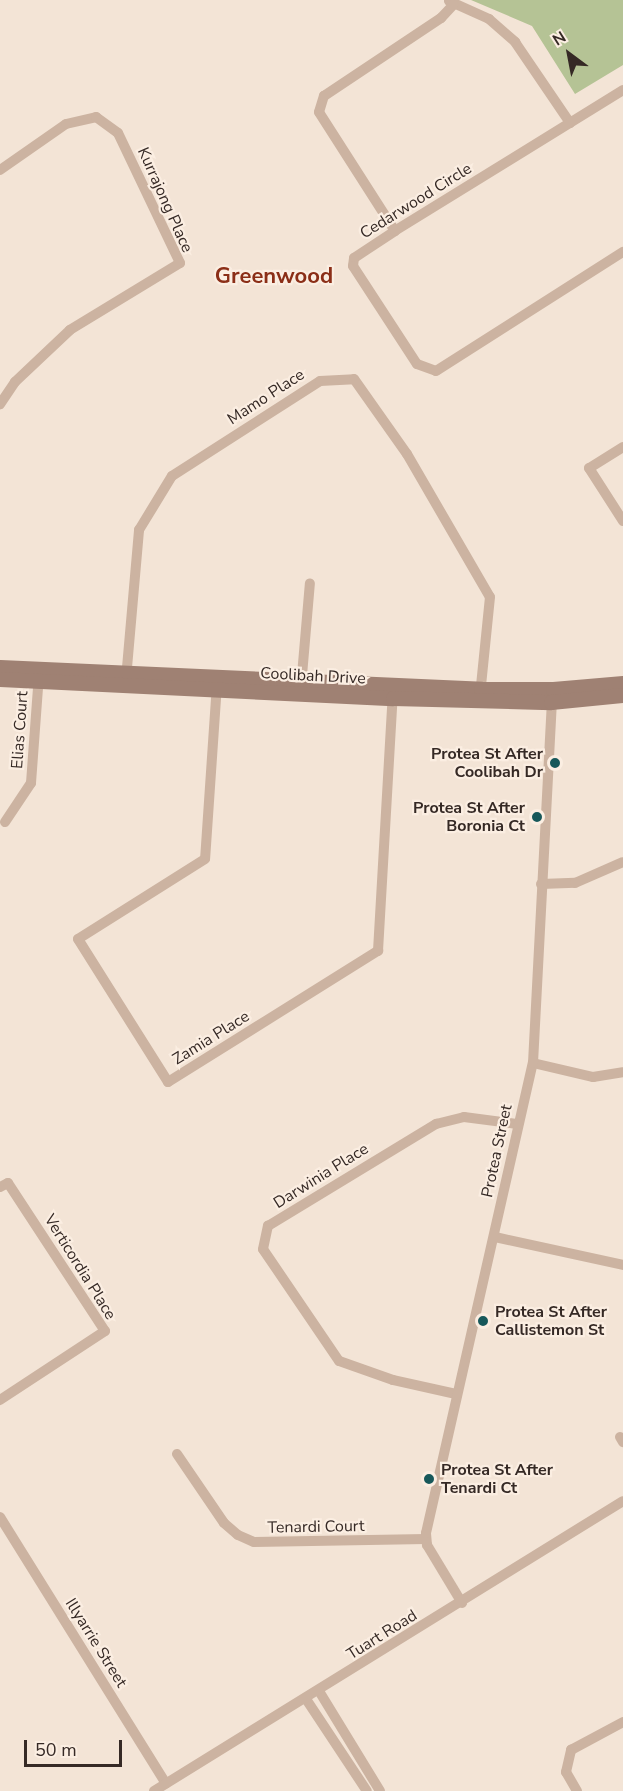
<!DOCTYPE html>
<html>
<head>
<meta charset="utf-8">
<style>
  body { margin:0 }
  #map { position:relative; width:623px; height:1791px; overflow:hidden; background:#f3e4d6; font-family:"Nunito Sans",sans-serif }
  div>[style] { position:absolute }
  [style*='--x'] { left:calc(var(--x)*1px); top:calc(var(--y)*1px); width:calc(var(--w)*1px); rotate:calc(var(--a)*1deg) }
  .green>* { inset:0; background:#b5c395 }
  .minor>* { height:10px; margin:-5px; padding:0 5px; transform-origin:5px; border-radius:5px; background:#ccb3a1 }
  .secondary>* { height:15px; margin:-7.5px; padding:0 7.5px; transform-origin:7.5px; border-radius:7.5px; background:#9f8173 }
  .dots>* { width:16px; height:16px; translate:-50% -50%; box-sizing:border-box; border:3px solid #fbeee2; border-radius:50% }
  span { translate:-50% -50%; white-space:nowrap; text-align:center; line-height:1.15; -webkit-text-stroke:4.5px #fbeee2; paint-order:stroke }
  .street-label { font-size:16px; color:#352925 }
  .poi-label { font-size:16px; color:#352925; font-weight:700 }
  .right { translate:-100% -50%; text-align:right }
  .left { translate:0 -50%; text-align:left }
  .district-label { font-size:22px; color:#8b2e17; font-weight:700 }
  .north { position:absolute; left:539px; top:24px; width:60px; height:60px; -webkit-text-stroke:4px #fbeee2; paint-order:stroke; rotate:328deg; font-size:16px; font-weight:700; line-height:24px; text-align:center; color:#352925 }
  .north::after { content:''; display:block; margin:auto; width:21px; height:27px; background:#352925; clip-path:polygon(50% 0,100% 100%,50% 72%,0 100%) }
  .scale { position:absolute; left:24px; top:1740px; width:98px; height:27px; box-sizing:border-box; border:3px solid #352925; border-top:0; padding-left:8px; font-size:18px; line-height:21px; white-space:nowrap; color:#352925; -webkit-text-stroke:4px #fbeee2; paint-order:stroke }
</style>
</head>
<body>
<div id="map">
  <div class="green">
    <i style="clip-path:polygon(471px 0,623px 0,623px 65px,575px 94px,532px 26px)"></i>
  </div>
  <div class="minor">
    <i style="--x:449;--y:1;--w:44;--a:24.2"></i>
    <i style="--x:489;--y:19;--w:35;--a:41"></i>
    <i style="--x:515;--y:42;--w:98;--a:55.8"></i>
    <i style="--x:623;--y:90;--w:268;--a:148.3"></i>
    <i style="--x:395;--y:231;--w:49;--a:146.6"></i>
    <i style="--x:354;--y:258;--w:8;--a:97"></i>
    <i style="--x:353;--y:266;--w:117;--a:56.9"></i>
    <i style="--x:417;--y:364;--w:20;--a:20"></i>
    <i style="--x:436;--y:371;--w:222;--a:-32.5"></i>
    <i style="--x:0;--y:170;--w:80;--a:-34.9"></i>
    <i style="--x:66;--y:124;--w:31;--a:-13"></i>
    <i style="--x:96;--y:117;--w:27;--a:36"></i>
    <i style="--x:118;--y:133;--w:144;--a:64.5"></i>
    <i style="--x:180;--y:263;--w:129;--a:148.7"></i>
    <i style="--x:70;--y:330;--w:76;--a:136.6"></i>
    <i style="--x:15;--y:382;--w:27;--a:124"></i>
    <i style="--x:395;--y:231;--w:141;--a:-122.6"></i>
    <i style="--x:319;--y:112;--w:17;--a:-73"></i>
    <i style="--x:324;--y:96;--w:141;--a:-33.7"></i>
    <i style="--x:441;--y:18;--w:18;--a:-47"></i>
    <i style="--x:623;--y:447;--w:40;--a:148"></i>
    <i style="--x:589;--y:468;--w:63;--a:57.3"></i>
    <i style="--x:126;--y:679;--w:150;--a:-85"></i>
    <i style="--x:139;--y:530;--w:63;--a:-58.6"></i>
    <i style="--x:172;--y:476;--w:176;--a:-32.7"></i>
    <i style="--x:320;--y:381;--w:34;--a:-3"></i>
    <i style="--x:354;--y:379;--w:92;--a:54.8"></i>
    <i style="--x:407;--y:454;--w:165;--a:59.9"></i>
    <i style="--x:490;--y:597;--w:100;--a:95.8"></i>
    <i style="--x:217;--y:684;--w:175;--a:93.9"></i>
    <i style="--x:205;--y:859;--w:150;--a:147.8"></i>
    <i style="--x:78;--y:939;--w:169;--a:57.8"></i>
    <i style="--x:168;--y:1082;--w:248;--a:-32"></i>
    <i style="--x:378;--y:951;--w:258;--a:-86.7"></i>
    <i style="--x:301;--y:687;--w:104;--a:-85.1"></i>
    <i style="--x:5;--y:822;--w:47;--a:-56.3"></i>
    <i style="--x:31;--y:783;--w:109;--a:-85.8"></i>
    <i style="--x:541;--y:884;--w:34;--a:-2"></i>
    <i style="--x:575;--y:883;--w:52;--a:-23.6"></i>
    <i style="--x:533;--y:1063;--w:62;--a:13.1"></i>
    <i style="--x:593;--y:1077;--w:30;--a:-9"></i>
    <i style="--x:0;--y:1187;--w:9;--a:-27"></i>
    <i style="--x:8;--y:1183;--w:177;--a:56.8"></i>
    <i style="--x:105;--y:1331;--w:126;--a:146.7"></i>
    <i style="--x:495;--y:1237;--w:131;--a:12.3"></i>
    <i style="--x:456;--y:1394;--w:65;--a:-167.5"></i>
    <i style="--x:393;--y:1380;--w:57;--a:-160.6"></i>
    <i style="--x:339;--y:1361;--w:135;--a:-124.2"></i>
    <i style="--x:263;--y:1249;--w:24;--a:-78"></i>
    <i style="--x:268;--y:1226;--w:197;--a:-31.3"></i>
    <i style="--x:436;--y:1124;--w:29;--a:-14"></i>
    <i style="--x:464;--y:1117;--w:53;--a:7.5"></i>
    <i style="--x:620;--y:1437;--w:6;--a:59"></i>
    <i style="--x:177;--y:1454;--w:83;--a:55.7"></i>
    <i style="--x:224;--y:1523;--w:18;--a:41"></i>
    <i style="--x:238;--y:1535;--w:17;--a:24"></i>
    <i style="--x:254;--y:1542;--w:172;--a:-1"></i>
    <i style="--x:0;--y:1517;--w:314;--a:58.1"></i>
    <i style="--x:462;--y:1603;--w:68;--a:-121.1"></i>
    <i style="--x:427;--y:1545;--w:12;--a:-95"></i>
    <i style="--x:426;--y:1533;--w:482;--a:-77.2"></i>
    <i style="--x:533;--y:1063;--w:367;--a:-87"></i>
    <i style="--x:319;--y:1691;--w:117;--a:58.6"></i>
    <i style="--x:306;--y:1699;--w:110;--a:56.5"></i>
    <i style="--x:154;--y:1791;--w:551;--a:-31.73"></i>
    <i style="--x:577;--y:1791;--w:22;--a:-120"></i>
    <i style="--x:566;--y:1772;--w:23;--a:-77"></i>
    <i style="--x:571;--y:1750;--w:59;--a:-28.3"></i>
  </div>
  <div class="secondary">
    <i style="--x:0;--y:667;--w:482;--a:2.6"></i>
    <i style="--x:481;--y:689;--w:72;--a:0"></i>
    <i style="--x:553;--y:689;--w:70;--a:-4.9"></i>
    <i style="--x:0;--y:679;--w:393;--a:2.8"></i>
    <i style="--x:393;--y:698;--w:158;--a:1.5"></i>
    <i style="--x:551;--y:702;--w:72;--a:-5.6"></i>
  </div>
  <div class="dots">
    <i style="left:555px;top:763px;background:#17585a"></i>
    <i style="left:537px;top:817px;background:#17585a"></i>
    <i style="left:483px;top:1321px;background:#17585a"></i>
    <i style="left:429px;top:1479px;background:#17585a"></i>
  </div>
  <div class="street-label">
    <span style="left:165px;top:200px;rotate:66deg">Kurrajong Place</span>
    <span style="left:416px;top:201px;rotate:-32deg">Cedarwood Circle</span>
    <span style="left:266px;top:397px;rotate:-33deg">Mamo Place</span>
    <span style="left:313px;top:676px;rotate:3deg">Coolibah Drive</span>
    <span style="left:20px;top:730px;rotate:-86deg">Elias Court</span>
    <span style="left:211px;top:1038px;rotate:-32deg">Zamia Place</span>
    <span style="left:497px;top:1151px;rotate:-78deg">Protea Street</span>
    <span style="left:321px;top:1176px;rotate:-32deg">Darwinia Place</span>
    <span style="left:80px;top:1267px;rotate:58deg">Verticordia Place</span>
    <span style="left:316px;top:1527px;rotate:-1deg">Tenardi Court</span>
    <span style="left:382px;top:1635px;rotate:-32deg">Tuart Road</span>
    <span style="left:96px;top:1643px;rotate:58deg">Illyarrie Street</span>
  </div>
  <div class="poi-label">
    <span class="right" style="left:543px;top:763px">Protea St After<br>Coolibah Dr</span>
    <span class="right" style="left:525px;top:817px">Protea St After<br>Boronia Ct</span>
    <span class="left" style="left:495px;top:1321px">Protea St After<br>Callistemon St</span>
    <span class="left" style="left:441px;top:1479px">Protea St After<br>Tenardi Ct</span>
  </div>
  <div class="district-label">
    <span style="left:274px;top:277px">Greenwood</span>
  </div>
  <div class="north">N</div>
  <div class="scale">50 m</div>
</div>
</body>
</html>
